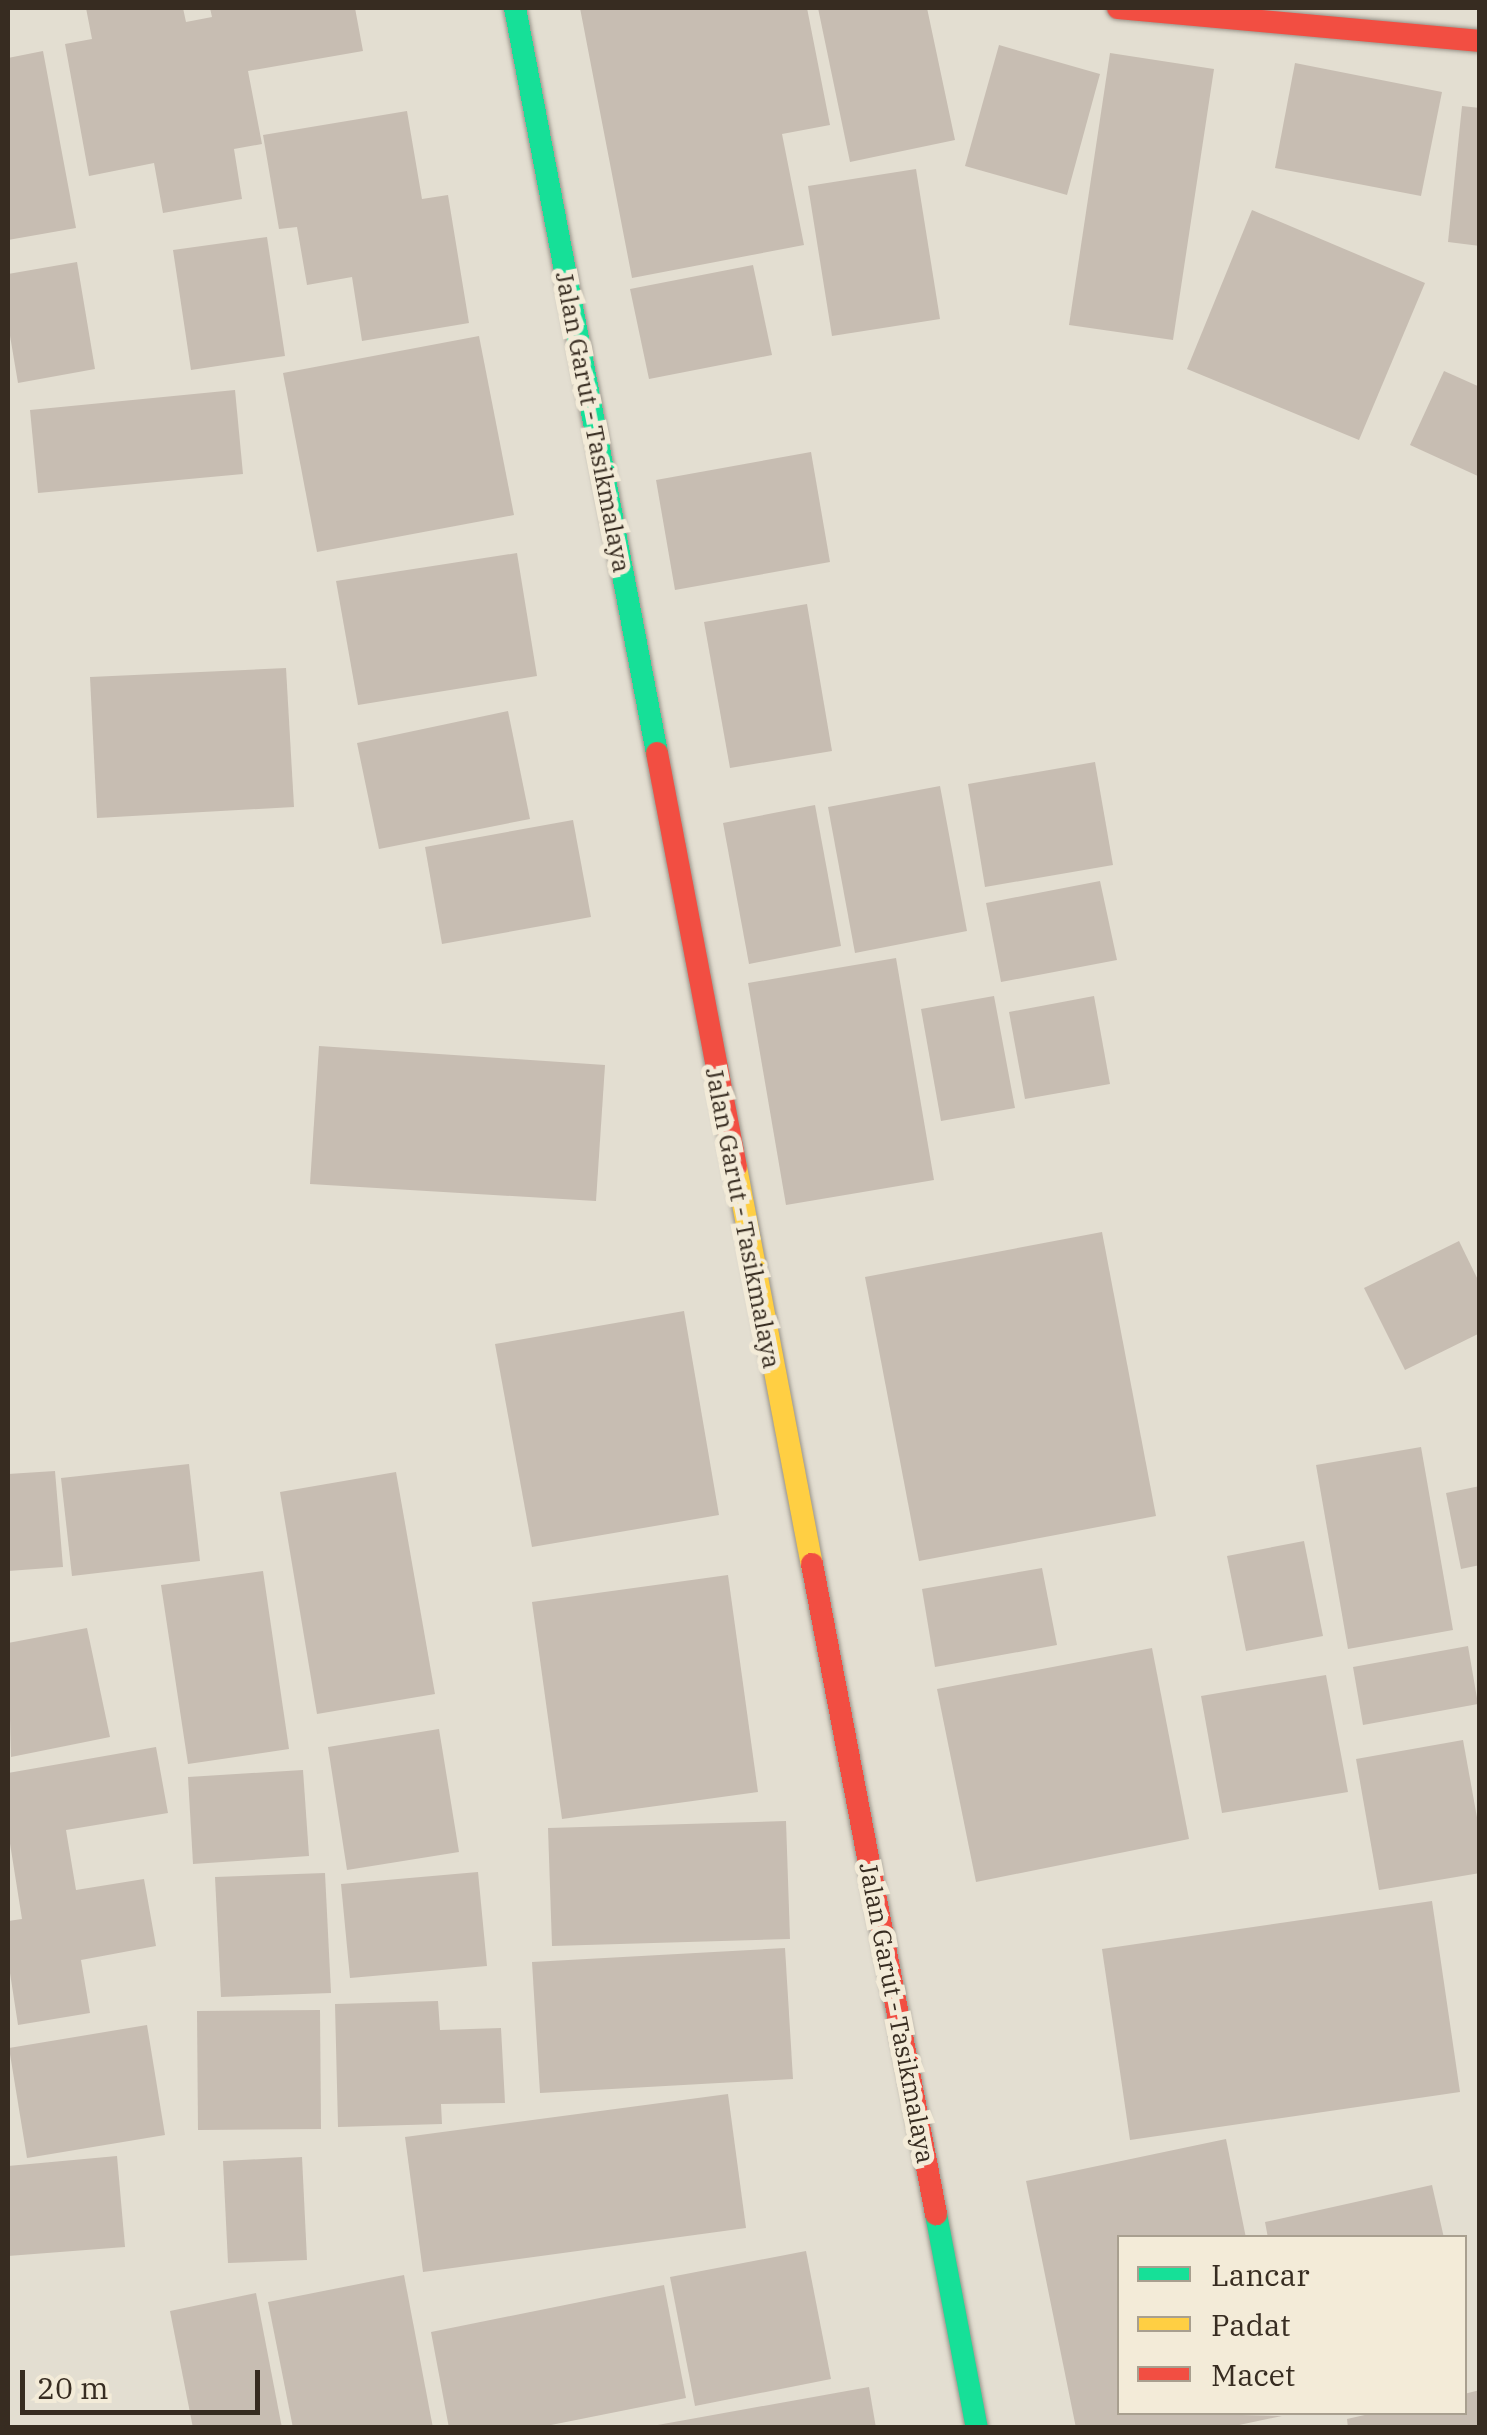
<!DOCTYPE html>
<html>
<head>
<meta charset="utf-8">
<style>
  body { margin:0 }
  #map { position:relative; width:1487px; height:2435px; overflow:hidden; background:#e3ded1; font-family:"IBM Plex Serif",serif }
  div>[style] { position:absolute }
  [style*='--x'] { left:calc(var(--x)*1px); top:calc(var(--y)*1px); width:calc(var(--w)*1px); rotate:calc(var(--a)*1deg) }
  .building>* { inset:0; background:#c7bdb2 }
  .roads { filter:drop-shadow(0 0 2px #989389) drop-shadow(0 0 2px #989389) }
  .fast>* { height:22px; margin:-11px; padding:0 11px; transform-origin:11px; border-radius:11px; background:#16e098 }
  .slow>* { height:22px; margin:-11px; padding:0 11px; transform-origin:11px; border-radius:11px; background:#ffcf43 }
  .jam>* { height:22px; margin:-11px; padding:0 11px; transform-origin:11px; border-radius:11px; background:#f24e42 }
  span { translate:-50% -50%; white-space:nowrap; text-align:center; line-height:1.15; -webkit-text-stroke:10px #f3ebd8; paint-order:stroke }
  .street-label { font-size:25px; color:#372c21 }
  .frame { position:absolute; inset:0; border:10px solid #372c21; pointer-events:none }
  .legend { position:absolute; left:1117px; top:2235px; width:350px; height:180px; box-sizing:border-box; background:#f3ebd8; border:2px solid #a89f8f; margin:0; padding:12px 18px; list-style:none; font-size:30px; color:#372c21 }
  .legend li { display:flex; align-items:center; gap:20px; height:50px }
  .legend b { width:50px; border:2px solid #a89f8f }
  .scale { position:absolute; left:20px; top:2370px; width:240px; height:45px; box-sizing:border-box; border:5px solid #372c21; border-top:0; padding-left:12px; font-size:30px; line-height:35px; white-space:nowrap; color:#372c21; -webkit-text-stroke:8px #f3ebd8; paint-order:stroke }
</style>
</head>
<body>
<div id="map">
  <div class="building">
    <i style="clip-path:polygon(86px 8px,183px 8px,186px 22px,212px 17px,210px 8px,355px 8px,363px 51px,248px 71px,262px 144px,234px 149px,242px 199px,163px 213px,154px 163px,89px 176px,65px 44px,92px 39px)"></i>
    <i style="clip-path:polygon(580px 8px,807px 8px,830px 125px,782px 134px,804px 245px,632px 278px)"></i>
    <i style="clip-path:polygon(818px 8px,927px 8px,955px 140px,850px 162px)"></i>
    <i style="clip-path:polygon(999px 45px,1100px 74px,1067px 195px,965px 166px)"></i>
    <i style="clip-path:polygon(43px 51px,76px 228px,8px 240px,8px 58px)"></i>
    <i style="clip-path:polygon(1110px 53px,1214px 69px,1173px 340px,1069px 325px)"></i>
    <i style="clip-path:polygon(1295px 63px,1442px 92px,1421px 196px,1275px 168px)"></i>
    <i style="clip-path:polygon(1462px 106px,1480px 108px,1480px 246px,1448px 242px)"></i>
    <i style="clip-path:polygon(407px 111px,422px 199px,448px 195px,469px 323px,362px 341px,352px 277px,307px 285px,297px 227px,279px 229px,263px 135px)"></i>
    <i style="clip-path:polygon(916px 169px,940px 319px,832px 336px,808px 186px)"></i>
    <i style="clip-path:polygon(1252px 210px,1425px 283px,1359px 440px,1187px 369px)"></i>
    <i style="clip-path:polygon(267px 237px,285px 356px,191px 370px,173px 250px)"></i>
    <i style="clip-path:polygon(77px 262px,95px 369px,18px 383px,8px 324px,8px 274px)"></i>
    <i style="clip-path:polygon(753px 265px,772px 355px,649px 379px,630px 289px)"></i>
    <i style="clip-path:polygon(479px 336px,514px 515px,317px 552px,283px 373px)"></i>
    <i style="clip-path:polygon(1444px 371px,1480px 387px,1480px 477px,1410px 445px)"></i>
    <i style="clip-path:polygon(235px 390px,243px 474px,38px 493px,30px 410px)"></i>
    <i style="clip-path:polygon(811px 452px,830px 562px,675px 590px,656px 480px)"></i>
    <i style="clip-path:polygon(517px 553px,537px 676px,358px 705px,336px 581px)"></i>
    <i style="clip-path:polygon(807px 604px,832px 751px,730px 768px,704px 622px)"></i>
    <i style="clip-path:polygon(286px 668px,294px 807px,97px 818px,90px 677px)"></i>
    <i style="clip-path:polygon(508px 711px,530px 819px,379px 849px,357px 743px)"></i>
    <i style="clip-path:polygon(1095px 762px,1113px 865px,985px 887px,968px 784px)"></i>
    <i style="clip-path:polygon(940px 786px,967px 931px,855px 953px,828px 807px)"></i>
    <i style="clip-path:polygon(815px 805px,841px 946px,749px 964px,723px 823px)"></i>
    <i style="clip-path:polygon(573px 820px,591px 917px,442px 944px,425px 847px)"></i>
    <i style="clip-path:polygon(1100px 881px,1117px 960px,1001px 982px,986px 903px)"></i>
    <i style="clip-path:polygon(896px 958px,934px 1180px,786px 1205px,748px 983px)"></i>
    <i style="clip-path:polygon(994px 996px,1015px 1108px,941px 1121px,921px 1009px)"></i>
    <i style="clip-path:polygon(1094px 996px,1110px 1084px,1025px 1099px,1009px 1012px)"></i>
    <i style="clip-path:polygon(319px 1046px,605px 1065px,596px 1201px,310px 1184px)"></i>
    <i style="clip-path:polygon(1102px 1232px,1156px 1516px,919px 1561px,865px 1277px)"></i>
    <i style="clip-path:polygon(1459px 1241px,1480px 1284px,1480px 1333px,1405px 1370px,1364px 1288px)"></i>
    <i style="clip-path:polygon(684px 1311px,719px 1515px,532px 1547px,495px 1344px)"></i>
    <i style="clip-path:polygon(1421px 1447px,1453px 1630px,1348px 1649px,1316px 1465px)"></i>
    <i style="clip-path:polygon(189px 1464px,200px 1561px,72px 1576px,61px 1478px)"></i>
    <i style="clip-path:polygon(55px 1471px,63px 1567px,8px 1571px,8px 1474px)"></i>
    <i style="clip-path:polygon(396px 1472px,435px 1694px,317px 1714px,280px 1492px)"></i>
    <i style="clip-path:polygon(1480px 1486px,1480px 1565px,1461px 1569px,1446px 1493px)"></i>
    <i style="clip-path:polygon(1304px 1541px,1323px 1636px,1246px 1651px,1227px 1556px)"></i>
    <i style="clip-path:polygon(1042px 1568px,1057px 1645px,935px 1667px,922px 1589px)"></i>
    <i style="clip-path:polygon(263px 1571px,289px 1749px,188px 1764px,161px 1585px)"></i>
    <i style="clip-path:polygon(728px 1575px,758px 1792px,562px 1819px,532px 1602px)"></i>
    <i style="clip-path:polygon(87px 1628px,110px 1737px,11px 1757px,8px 1643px)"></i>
    <i style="clip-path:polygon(1468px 1646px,1478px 1704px,1363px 1725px,1353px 1667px)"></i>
    <i style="clip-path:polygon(1152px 1648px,1189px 1839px,976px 1882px,937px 1689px)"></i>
    <i style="clip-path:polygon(1326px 1675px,1348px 1792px,1222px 1813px,1201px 1696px)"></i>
    <i style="clip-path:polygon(439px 1729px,459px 1852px,347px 1870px,328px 1747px)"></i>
    <i style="clip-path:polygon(1463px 1740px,1480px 1834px,1480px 1873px,1379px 1890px,1356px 1759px)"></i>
    <i style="clip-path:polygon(156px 1747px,168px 1813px,66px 1830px,76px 1890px,144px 1879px,156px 1946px,81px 1960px,90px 2013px,18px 2025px,8px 1960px,8px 1921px,22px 1919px,8px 1831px,8px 1773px)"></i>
    <i style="clip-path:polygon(303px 1770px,309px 1856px,193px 1864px,188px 1777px)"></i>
    <i style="clip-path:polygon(786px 1821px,790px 1939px,552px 1946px,548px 1828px)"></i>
    <i style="clip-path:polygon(478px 1872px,487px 1966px,350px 1978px,341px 1884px)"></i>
    <i style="clip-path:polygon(325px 1873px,331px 1993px,221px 1997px,215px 1877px)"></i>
    <i style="clip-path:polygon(1432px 1901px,1460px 2092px,1130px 2140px,1102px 1949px)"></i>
    <i style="clip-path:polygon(785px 1948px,793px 2079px,540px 2093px,532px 1962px)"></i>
    <i style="clip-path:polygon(438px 2001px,440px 2030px,501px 2028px,505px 2103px,441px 2104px,442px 2124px,338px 2127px,335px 2004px)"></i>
    <i style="clip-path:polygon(320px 2010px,321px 2129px,198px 2130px,197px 2011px)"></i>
    <i style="clip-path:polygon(147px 2025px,165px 2135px,27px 2158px,9px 2048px)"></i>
    <i style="clip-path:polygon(728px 2094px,746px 2228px,423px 2272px,405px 2137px)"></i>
    <i style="clip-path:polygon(1226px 2139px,1246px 2238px,1120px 2238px,1120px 2412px,1282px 2416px,1225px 2428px,1076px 2428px,1026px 2181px)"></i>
    <i style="clip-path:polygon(117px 2156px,125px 2247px,8px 2256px,8px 2166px)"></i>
    <i style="clip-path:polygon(302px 2157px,307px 2260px,228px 2263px,223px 2161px)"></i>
    <i style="clip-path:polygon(1432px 2185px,1444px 2238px,1268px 2238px,1265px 2222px)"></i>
    <i style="clip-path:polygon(806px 2251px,831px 2379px,695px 2406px,670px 2277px)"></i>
    <i style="clip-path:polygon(404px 2275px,433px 2428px,293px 2428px,268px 2302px)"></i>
    <i style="clip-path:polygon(664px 2285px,686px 2398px,536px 2428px,449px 2428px,431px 2332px)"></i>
    <i style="clip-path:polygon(256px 2293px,282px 2428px,193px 2428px,170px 2311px)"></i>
    <i style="clip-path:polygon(869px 2387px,876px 2428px,652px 2428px,652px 2426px)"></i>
    <i style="clip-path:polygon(1480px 2390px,1480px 2428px,1348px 2428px,1347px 2419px,1378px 2412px,1464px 2412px,1464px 2394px)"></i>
  </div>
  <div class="roads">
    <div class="fast">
      <i style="--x:515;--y:8;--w:758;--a:79.21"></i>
      <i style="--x:936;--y:2214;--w:218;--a:79.2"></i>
    </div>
    <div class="slow">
      <i style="--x:736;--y:1167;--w:404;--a:79.2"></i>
    </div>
    <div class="jam">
      <i style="--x:1118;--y:8;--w:364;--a:5.2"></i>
      <i style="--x:657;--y:753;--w:421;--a:79.2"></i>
      <i style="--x:812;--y:1564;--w:662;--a:79.2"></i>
    </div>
  </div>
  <div class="street-label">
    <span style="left:593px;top:422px;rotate:79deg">Jalan Garut - Tasikmalaya</span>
    <span style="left:743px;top:1218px;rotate:79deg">Jalan Garut - Tasikmalaya</span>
    <span style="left:897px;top:2013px;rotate:79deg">Jalan Garut - Tasikmalaya</span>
  </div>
  <div class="frame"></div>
  <ul class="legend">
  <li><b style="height:12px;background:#16e098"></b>Lancar</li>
  <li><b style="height:12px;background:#ffcf43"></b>Padat</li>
  <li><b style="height:12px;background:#f24e42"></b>Macet</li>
  </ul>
  <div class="scale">20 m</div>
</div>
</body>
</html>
